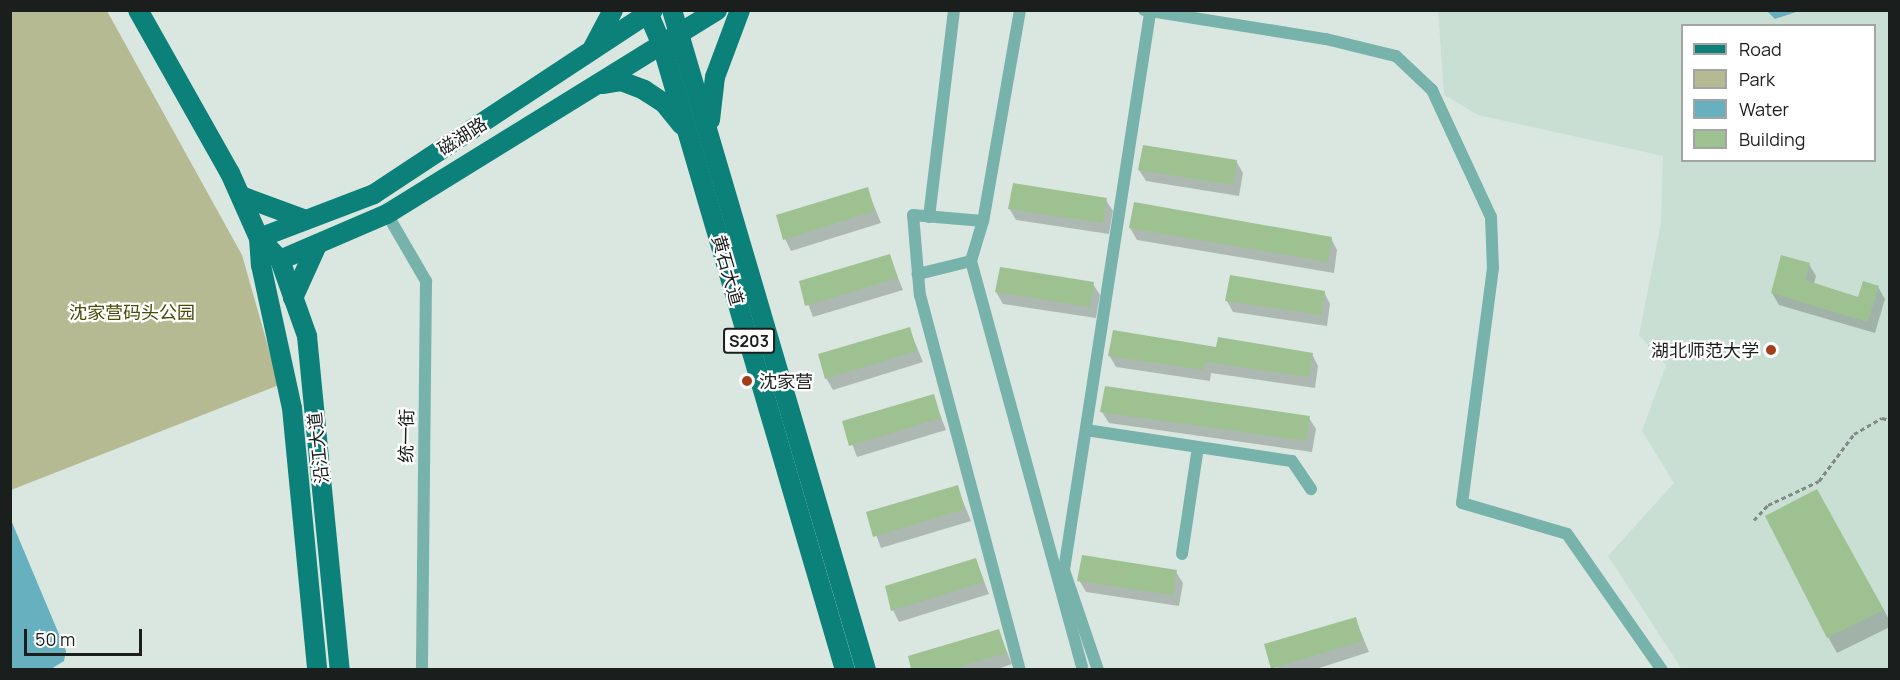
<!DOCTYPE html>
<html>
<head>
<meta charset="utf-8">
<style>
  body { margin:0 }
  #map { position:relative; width:1900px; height:680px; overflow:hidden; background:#dae7e0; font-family:Manrope,"Noto Sans SC",sans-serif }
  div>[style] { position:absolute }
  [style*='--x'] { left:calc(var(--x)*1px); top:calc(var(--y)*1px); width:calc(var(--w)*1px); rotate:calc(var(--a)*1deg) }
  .built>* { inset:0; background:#cadfd4 }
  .green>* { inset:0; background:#b5ba92 }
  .water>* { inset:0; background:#66b0bf }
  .shadow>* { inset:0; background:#0003 }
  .building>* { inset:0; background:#9ec191 }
  .path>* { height:3px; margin-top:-1.5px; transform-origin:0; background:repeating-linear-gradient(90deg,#808984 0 4.5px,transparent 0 7.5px) }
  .minor>* { height:12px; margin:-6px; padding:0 6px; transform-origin:6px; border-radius:6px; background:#77b2ab }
  .primary>* { height:20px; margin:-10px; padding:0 10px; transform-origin:10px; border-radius:10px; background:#0b8179 }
  .dots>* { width:16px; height:16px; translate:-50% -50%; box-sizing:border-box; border:3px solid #fff; border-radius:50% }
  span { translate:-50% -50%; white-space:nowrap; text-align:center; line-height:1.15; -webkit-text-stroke:4.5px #fff; paint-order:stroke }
  .shield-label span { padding:2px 4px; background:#fff; border:2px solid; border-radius:4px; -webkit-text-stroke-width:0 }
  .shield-label { font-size:16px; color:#1a1e1c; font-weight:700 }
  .street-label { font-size:18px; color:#1a1e1c }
  .park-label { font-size:18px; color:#484c06 }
  .poi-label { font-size:18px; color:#1a1e1c }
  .right { translate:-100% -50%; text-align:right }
  .left { translate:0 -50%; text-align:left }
  .frame { position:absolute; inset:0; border:12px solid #1a1e1c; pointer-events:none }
  .legend { position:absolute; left:1681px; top:24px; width:195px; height:138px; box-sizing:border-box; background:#fff; border:2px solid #a3a5a4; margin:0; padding:8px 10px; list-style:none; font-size:18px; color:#1a1e1c }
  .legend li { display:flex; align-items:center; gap:12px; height:30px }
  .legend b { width:30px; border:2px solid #a3a5a4 }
  .scale { position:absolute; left:24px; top:629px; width:118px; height:27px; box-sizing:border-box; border:3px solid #1a1e1c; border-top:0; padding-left:8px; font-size:18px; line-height:21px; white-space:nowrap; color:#1a1e1c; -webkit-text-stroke:4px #fff; paint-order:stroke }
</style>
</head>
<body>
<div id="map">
  <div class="built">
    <i style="clip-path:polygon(evenodd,1438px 11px,1889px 11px,1889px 669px,1681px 668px,1608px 556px,1674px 483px,1642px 431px,1666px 365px,1639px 335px,1661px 223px,1663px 156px,1478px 115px,1444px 95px,1438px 11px,1682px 26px,1874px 26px,1874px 160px,1682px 160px,1682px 26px)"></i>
  </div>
  <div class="green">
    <i style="clip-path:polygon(11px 11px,107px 11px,242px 255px,279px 385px,11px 490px)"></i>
  </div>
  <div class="water">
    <i style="clip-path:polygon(1767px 11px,1767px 10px,1799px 11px,1775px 19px)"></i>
    <i style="clip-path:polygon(11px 520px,66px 651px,64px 661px,51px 669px,11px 669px)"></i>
  </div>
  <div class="shadow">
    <i style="clip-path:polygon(1236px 161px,1243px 173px,1239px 196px,1146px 181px,1139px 170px)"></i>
    <i style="clip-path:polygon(867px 189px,881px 223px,791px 251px,785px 239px)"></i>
    <i style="clip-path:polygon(1106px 200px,1113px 211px,1109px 234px,1016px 220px,1009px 208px)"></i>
    <i style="clip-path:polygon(1130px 228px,1331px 238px,1337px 250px,1334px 273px,1137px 240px)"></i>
    <i style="clip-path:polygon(889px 256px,903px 290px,813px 317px,800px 282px)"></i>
    <i style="clip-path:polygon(1809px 264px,1816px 276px,1814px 284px,1859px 299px,1878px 287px,1885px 299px,1875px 333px,1779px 305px,1772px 293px)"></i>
    <i style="clip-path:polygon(1093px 284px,1100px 295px,1096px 318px,1003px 304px,996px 292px)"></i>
    <i style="clip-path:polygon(1324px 292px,1330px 304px,1327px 326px,1233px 312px,1227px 301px)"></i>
    <i style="clip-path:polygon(909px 328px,923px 362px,833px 390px,826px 378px)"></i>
    <i style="clip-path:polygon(1312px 354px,1318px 366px,1315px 388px,1211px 373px,1210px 381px,1116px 367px,1109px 355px)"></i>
    <i style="clip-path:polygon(933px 396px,946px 430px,857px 457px,844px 422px)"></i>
    <i style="clip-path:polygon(1102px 412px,1309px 418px,1316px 429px,1312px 452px,1109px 423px)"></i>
    <i style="clip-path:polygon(957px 487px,971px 521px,881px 548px,868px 513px)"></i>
    <i style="clip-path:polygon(1816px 491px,1890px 621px,1890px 627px,1837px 653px,1828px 637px)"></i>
    <i style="clip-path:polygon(976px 560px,989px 594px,899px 622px,893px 610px)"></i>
    <i style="clip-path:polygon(1176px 572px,1183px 583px,1179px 606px,1086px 592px,1079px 580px)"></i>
    <i style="clip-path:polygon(1355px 618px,1369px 652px,1313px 670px,1273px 670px)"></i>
    <i style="clip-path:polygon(998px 630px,1012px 664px,995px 670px,913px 670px,909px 657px)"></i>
  </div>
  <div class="building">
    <i style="clip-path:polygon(1143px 145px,1237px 160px,1233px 185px,1138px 170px)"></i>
    <i style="clip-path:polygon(1013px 183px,1107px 198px,1103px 223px,1008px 209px)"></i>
    <i style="clip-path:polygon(868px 187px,875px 211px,783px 240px,776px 215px)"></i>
    <i style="clip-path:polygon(1134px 202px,1332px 237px,1328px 262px,1129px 228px)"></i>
    <i style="clip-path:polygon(890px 254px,898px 278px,805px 306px,799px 281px)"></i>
    <i style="clip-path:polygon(1781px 255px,1810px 263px,1805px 280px,1858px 297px,1863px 281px,1879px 286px,1868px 322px,1771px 293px)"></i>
    <i style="clip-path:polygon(1000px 267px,1094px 282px,1090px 307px,995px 292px)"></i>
    <i style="clip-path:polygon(1230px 275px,1325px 291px,1321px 315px,1225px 301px)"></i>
    <i style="clip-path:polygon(910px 327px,917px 351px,825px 379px,818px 354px)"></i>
    <i style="clip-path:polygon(1113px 330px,1216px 347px,1218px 337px,1313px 353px,1309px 377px,1205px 362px,1203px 370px,1108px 356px)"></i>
    <i style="clip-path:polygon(1105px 386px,1310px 416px,1306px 441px,1100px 412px)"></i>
    <i style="clip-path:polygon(934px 394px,941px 418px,849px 446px,842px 421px)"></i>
    <i style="clip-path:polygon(958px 485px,965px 509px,873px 537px,866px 512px)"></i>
    <i style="clip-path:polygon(1817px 489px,1884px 610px,1827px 638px,1765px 516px)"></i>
    <i style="clip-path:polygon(1082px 555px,1177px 570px,1173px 595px,1077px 581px)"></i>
    <i style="clip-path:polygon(976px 558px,984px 582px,891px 611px,885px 586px)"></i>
    <i style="clip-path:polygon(1356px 617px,1363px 641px,1271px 669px,1264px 644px)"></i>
    <i style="clip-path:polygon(999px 629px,1007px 653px,952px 669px,911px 669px,908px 656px)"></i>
  </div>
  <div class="path">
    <i style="--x:1754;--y:520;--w:21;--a:-47"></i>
    <i style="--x:1768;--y:505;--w:56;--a:-25.2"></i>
    <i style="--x:1819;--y:481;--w:59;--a:-53.3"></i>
    <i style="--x:1854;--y:434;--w:32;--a:-30"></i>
    <i style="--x:1882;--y:418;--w:8;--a:14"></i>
  </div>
  <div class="minor">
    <i style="--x:1020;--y:10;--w:214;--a:99.9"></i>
    <i style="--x:983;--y:221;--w:42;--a:106.7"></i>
    <i style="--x:971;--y:261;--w:420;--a:74.7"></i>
    <i style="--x:1144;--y:10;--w:184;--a:9.1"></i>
    <i style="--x:1326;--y:39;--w:72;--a:13.7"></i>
    <i style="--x:1396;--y:56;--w:50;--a:43.4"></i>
    <i style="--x:1432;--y:90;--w:140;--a:65.1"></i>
    <i style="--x:1491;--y:217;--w:51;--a:87.8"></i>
    <i style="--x:1493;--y:268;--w:237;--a:97.5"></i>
    <i style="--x:1462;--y:503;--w:109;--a:16.4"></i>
    <i style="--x:1567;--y:534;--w:166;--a:55.1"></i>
    <i style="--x:387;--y:214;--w:78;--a:59.8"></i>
    <i style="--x:426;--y:281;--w:389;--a:90.6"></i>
    <i style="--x:929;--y:217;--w:209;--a:-83.1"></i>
    <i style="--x:971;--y:261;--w:55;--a:166.2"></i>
    <i style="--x:918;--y:274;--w:59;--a:-94.8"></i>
    <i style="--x:913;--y:215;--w:70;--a:4.9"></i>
    <i style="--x:918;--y:274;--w:21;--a:85"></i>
    <i style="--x:920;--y:295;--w:388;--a:75.1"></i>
    <i style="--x:1086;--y:430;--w:208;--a:8.6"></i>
    <i style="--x:1292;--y:461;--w:34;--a:56"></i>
    <i style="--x:1182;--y:554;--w:108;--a:-81.5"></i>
    <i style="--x:1098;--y:670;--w:106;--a:-108.8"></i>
    <i style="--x:1064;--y:570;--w:564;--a:-81.22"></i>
  </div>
  <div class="primary">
    <i style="--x:138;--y:10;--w:187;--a:60.6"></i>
    <i style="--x:230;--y:173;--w:71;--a:66"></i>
    <i style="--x:259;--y:238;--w:30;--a:46"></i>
    <i style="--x:280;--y:260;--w:81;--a:70.4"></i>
    <i style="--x:307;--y:336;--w:336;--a:84.4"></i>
    <i style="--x:647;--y:10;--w:38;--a:67"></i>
    <i style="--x:662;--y:45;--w:651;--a:73.68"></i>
    <i style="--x:672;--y:10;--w:688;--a:73.62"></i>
    <i style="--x:593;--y:48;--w:43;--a:-62.2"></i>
    <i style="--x:602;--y:84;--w:19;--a:-9"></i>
    <i style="--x:621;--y:81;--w:25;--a:21"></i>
    <i style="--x:644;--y:90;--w:24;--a:33"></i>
    <i style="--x:664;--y:103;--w:28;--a:51"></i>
    <i style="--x:710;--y:120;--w:43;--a:-83.4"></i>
    <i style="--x:715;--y:77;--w:72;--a:-69.5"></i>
    <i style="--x:241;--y:196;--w:69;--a:20.3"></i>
    <i style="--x:259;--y:238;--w:123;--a:-20.9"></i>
    <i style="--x:374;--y:194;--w:334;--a:-33.4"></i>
    <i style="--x:259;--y:238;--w:27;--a:86"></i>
    <i style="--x:261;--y:265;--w:146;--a:77.8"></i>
    <i style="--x:292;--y:408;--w:263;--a:84.5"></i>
    <i style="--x:280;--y:260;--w:116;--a:-23.3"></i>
    <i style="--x:387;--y:214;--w:388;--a:-31.7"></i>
    <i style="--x:293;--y:298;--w:58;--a:-65.6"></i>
  </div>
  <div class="dots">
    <i style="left:1771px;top:350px;background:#a43e18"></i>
    <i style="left:747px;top:381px;background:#a43e18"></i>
  </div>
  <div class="shield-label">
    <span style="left:749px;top:341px">S203</span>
  </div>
  <div class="street-label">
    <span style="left:462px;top:136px;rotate:-33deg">磁湖路</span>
    <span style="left:728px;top:270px;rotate:74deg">黄石大道</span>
    <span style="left:406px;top:436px;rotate:-89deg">统一街</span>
    <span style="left:318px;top:448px;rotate:-96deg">沿江大道</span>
  </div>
  <div class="park-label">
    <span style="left:132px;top:312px">沈家营码头公园</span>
  </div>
  <div class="poi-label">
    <span class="right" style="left:1759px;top:350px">湖北师范大学</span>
    <span class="left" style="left:759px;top:381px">沈家营</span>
  </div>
  <div class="frame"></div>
  <ul class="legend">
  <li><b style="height:8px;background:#0b8179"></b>Road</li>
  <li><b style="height:16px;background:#b5ba92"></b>Park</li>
  <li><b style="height:16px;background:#66b0bf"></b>Water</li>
  <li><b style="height:16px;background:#9ec191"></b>Building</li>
  </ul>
  <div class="scale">50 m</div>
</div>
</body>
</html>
